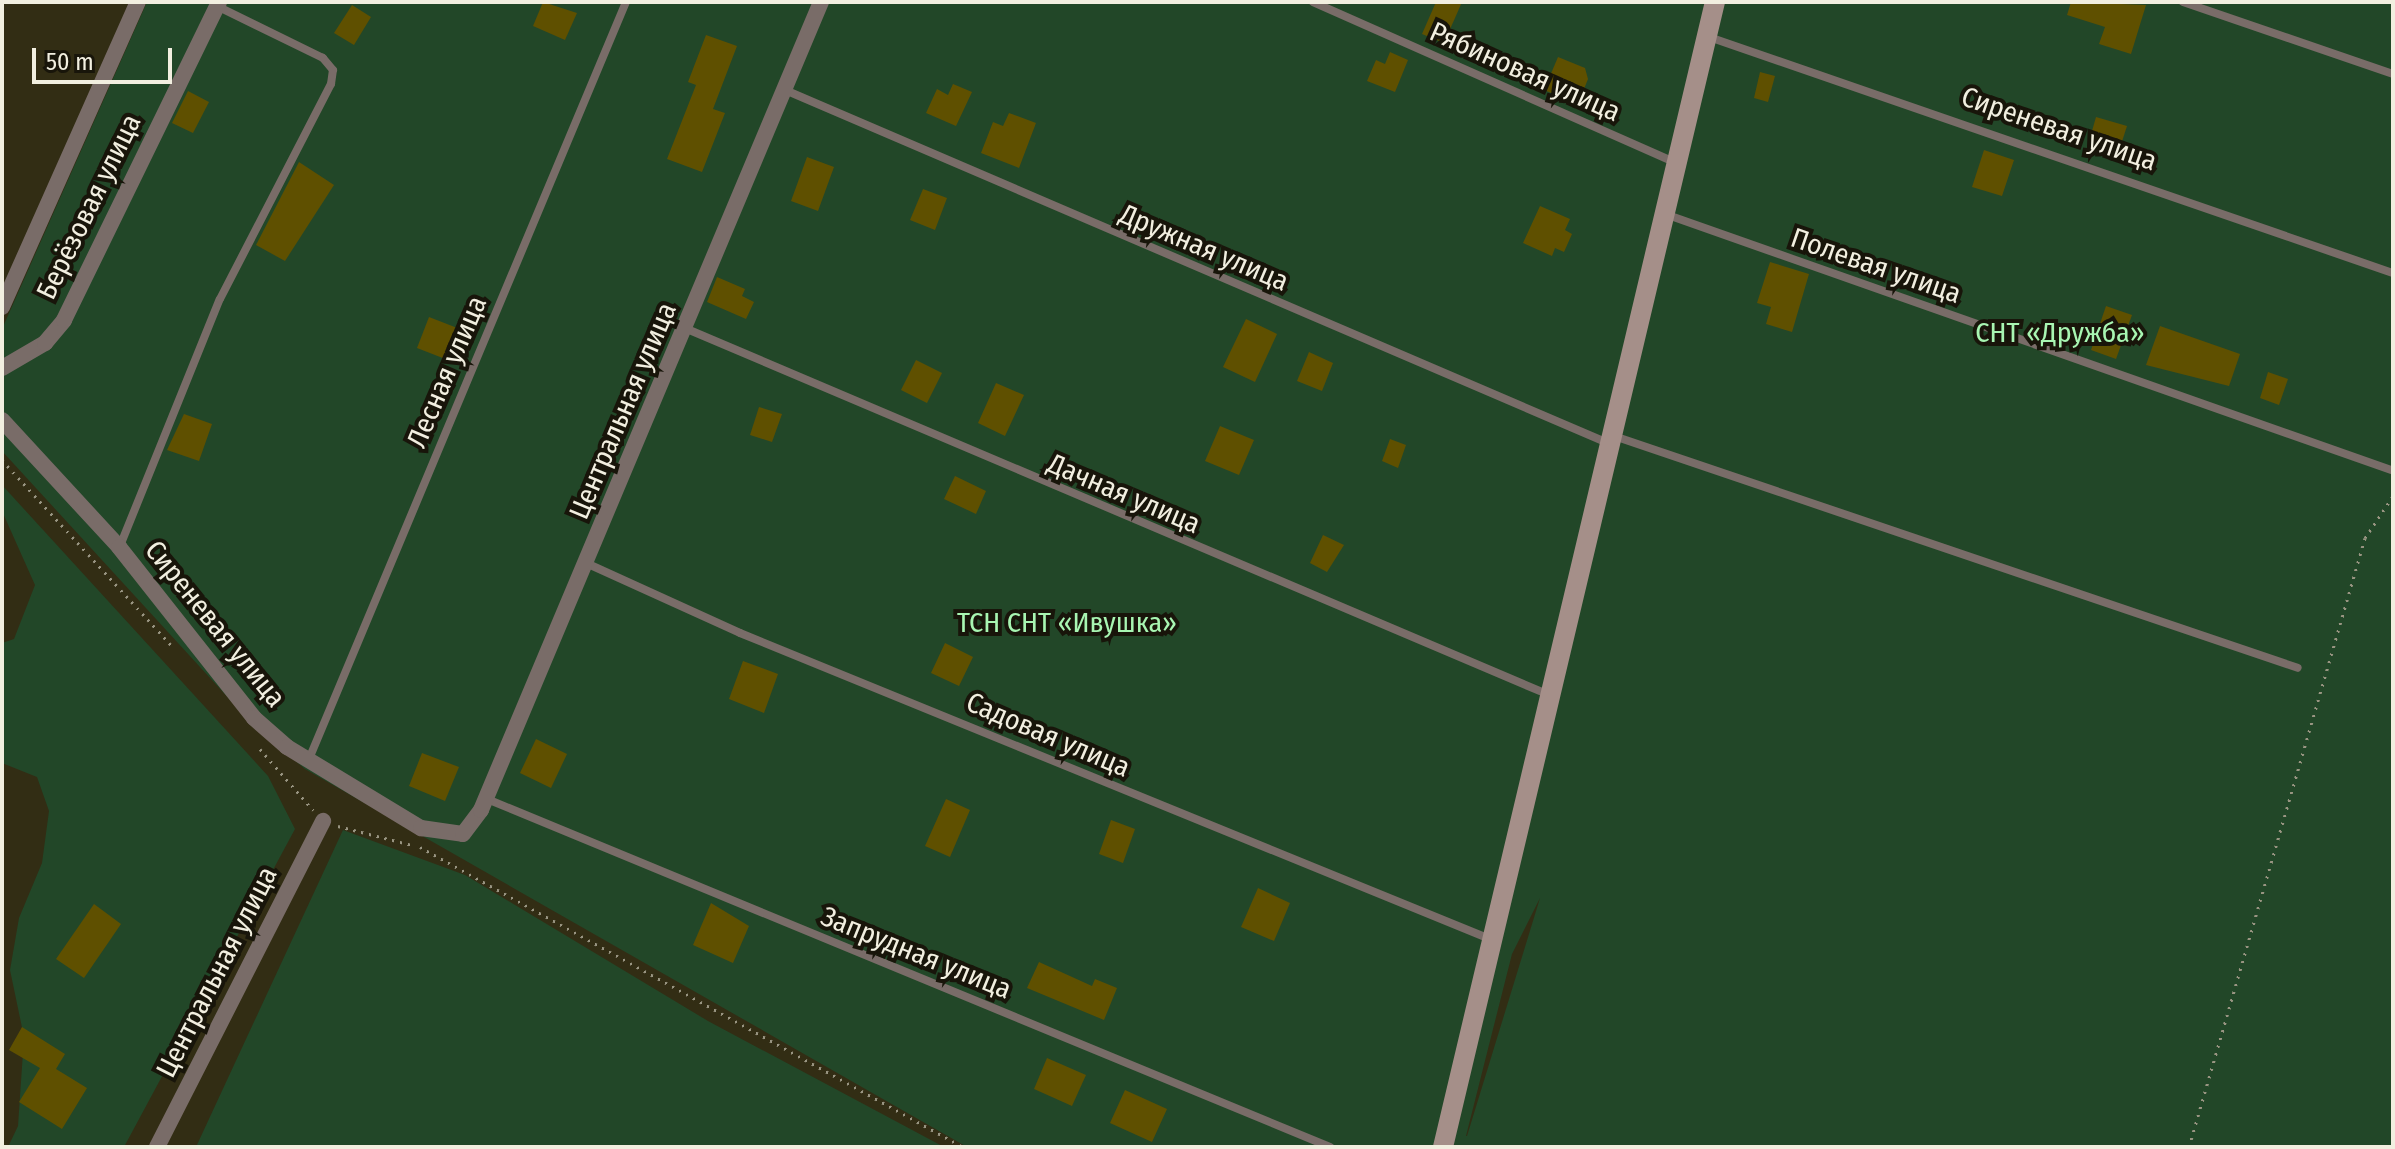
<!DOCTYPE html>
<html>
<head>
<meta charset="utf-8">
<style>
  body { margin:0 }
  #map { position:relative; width:2395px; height:1149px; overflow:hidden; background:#322d14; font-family:"Fira Sans Condensed",sans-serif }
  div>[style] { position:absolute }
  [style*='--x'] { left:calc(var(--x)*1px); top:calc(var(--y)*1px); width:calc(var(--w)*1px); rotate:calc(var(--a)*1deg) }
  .green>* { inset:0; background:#224728 }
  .building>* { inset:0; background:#5f5000 }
  .path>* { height:3px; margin-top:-1.5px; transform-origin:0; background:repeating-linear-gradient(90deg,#999582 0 2px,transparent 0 8px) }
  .lane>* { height:8px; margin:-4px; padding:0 4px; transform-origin:4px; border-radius:4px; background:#796c68 }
  .street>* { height:16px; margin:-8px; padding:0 8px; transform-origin:8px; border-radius:8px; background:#796c68 }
  .secondary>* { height:20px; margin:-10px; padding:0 10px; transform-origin:10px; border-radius:10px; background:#a58f89 }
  span { translate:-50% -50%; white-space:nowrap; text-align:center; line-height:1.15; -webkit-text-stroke:8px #18150a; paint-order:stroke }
  .street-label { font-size:28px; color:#f2efe0 }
  .park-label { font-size:28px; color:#a8f6b2 }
  .frame { position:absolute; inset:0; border:4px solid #f2efe0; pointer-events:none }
  .scale { position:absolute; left:32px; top:48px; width:140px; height:36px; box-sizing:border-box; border:4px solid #f2efe0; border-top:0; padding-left:10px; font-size:24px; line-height:28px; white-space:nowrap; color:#f2efe0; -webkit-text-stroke:6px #18150a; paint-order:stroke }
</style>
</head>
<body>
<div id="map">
  <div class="green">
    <i style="clip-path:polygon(evenodd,147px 2px,2393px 2px,2393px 1147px,967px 1147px,305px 769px,255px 727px,2px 451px,2px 329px,147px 2px,1540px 898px,1467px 1136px,1466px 1136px,1512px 954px,1540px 898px)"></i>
    <i style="clip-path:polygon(2px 485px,268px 776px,295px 829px,124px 1147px,8px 1147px,18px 1126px,24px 1037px,10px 970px,19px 918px,42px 863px,49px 811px,37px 777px,2px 763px,2px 643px,14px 639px,35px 585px,2px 511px)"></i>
    <i style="clip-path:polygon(343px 830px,465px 875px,708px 1021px,944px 1147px,196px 1147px)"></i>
  </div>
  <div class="building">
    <i style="clip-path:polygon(543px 2px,577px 13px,565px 40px,533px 26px)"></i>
    <i style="clip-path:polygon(1436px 2px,1462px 2px,1444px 43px,1422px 34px)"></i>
    <i style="clip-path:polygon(2071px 2px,2146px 5px,2131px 54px,2099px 44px,2105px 27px,2067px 15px)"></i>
    <i style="clip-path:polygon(352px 5px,371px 17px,354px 45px,334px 33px)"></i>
    <i style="clip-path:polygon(706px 35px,737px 46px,713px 109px,725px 113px,702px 172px,667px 159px,696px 85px,688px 82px)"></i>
    <i style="clip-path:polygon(1390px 52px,1408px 60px,1395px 92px,1367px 81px,1376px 60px,1385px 64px)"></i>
    <i style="clip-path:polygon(1558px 57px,1585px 68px,1588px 79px,1578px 104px,1544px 90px)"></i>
    <i style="clip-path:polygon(1760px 72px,1775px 76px,1768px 102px,1754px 98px)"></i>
    <i style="clip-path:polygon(953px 84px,972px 92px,956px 126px,926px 113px,937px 89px,948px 95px)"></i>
    <i style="clip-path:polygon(188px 91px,209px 102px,193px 133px,172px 123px)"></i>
    <i style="clip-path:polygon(1009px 113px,1036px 123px,1019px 168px,981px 153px,993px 122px,1003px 126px)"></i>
    <i style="clip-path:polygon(2096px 117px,2127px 126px,2118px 154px,2088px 145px)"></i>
    <i style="clip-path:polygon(1984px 150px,2014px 160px,2002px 196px,1972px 187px)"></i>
    <i style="clip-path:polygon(807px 157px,834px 167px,818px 211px,791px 201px)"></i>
    <i style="clip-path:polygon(299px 162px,334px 185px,285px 261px,256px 245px)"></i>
    <i style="clip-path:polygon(923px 189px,947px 198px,935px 230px,910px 220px)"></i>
    <i style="clip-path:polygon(1540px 206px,1570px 219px,1565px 230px,1572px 234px,1564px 252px,1555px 248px,1552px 256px,1523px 243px)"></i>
    <i style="clip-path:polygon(1770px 262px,1809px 274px,1792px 332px,1766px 324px,1771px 307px,1757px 303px)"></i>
    <i style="clip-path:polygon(717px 277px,745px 289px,742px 296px,754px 302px,746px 319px,707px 302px)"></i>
    <i style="clip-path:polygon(2106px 306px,2132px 315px,2116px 359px,2091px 350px)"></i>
    <i style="clip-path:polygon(429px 317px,465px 331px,453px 362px,417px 348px)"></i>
    <i style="clip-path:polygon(1246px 319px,1277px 334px,1255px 382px,1223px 367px)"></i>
    <i style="clip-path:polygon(2160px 326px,2240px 354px,2229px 386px,2146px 365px)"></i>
    <i style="clip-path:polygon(1309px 352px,1333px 363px,1322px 391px,1297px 381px)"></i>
    <i style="clip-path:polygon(916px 360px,942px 373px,927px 403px,901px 390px)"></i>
    <i style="clip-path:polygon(2268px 372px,2288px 379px,2279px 405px,2260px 398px)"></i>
    <i style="clip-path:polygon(996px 383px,1024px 395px,1005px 436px,978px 423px)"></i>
    <i style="clip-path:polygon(759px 407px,782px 414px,772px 442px,750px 435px)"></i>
    <i style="clip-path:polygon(184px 414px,212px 424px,199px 461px,167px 450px)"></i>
    <i style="clip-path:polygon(1220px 426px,1254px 440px,1239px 475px,1205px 461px)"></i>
    <i style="clip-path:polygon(1390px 439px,1406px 445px,1398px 468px,1382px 461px)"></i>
    <i style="clip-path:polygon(955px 476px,986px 491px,976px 514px,944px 499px)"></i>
    <i style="clip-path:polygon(1323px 535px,1344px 545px,1327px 572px,1310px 563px)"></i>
    <i style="clip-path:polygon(945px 643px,973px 657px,959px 686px,931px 673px)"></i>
    <i style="clip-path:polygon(743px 661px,778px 674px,764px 713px,729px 699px)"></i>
    <i style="clip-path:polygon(536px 739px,567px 754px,551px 788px,520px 773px)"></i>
    <i style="clip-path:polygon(422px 753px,459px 767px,445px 801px,409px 786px)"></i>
    <i style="clip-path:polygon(946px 799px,970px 810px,950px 857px,925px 846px)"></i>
    <i style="clip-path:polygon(1111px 820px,1135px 829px,1123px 863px,1099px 854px)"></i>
    <i style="clip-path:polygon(1258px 888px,1290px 903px,1274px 941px,1241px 927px)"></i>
    <i style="clip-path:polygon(711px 903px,749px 926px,733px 963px,693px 945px)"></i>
    <i style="clip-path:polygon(94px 904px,121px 924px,84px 978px,56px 959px)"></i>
    <i style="clip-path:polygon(1039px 962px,1092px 986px,1095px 979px,1117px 988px,1104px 1020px,1027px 988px)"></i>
    <i style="clip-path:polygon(22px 1027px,65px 1054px,56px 1069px,87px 1088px,62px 1129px,19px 1102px,40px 1068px,9px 1050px)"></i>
    <i style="clip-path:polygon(1047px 1058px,1086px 1075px,1072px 1106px,1034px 1089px)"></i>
    <i style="clip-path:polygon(1125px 1090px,1167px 1109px,1152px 1142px,1110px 1123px)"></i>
  </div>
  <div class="path">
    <i style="--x:2;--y:460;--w:252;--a:47.6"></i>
    <i style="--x:260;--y:749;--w:81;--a:49"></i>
    <i style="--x:338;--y:826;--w:76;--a:14.4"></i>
    <i style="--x:420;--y:847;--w:620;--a:28.92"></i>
    <i style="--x:2189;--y:1147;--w:634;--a:-73.88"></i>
    <i style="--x:2365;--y:538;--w:50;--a:-56.3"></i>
  </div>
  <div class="lane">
    <i style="--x:1313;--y:2;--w:395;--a:23.9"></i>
    <i style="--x:2183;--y:2;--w:222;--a:18.9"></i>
    <i style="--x:1709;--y:37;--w:724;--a:19.04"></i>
    <i style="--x:785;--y:90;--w:896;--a:23.22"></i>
    <i style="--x:1665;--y:214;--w:770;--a:19.42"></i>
    <i style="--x:687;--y:329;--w:934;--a:23"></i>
    <i style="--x:1611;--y:435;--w:725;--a:18.73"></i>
    <i style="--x:120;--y:546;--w:266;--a:-68"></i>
    <i style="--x:220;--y:299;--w:242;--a:-62.7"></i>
    <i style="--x:331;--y:84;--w:14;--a:-82"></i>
    <i style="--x:333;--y:70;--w:16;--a:-130"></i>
    <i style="--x:323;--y:58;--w:118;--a:-153.9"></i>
    <i style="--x:586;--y:563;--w:169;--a:24.4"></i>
    <i style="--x:740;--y:633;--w:810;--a:22.2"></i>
    <i style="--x:309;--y:759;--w:821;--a:-67.28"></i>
    <i style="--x:487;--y:799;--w:912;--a:22.43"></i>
  </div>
  <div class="street">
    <i style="--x:2;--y:307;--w:334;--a:-66"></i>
    <i style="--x:2;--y:368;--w:50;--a:-30.2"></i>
    <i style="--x:45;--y:343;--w:30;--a:-50"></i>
    <i style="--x:64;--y:320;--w:354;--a:-64"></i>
    <i style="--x:2;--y:420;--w:173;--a:47.3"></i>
    <i style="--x:119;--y:547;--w:218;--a:51.7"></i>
    <i style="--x:254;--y:718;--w:44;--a:41.3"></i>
    <i style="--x:287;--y:747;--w:157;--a:31.2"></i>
    <i style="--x:421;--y:828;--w:42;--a:8.1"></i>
    <i style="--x:463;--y:834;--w:30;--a:-53"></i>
    <i style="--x:481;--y:810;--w:877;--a:-67.18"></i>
    <i style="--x:157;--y:1147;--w:366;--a:-63"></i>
  </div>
  <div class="secondary">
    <i style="--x:1443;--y:1147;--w:1177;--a:-76.64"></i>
  </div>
  <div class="street-label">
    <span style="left:1525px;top:72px;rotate:24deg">Рябиновая улица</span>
    <span style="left:2059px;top:129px;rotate:19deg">Сиреневая улица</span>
    <span style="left:89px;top:207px;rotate:-64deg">Берёзовая улица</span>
    <span style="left:1204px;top:248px;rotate:23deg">Дружная улица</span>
    <span style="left:1876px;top:266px;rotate:19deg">Полевая улица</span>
    <span style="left:447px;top:372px;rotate:-67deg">Лесная улица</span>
    <span style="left:623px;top:411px;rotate:-67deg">Центральная улица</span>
    <span style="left:1124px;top:494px;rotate:23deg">Дачная улица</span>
    <span style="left:215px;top:624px;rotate:51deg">Сиреневая улица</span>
    <span style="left:1048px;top:735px;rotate:23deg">Садовая улица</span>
    <span style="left:916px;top:953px;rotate:22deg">Запрудная улица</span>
    <span style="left:217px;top:972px;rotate:-63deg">Центральная улица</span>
  </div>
  <div class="park-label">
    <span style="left:2060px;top:333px">СНТ «Дружба»</span>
    <span style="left:1067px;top:623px">ТСН СНТ «Ивушка»</span>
  </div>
  <div class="frame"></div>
  <div class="scale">50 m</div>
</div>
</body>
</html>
